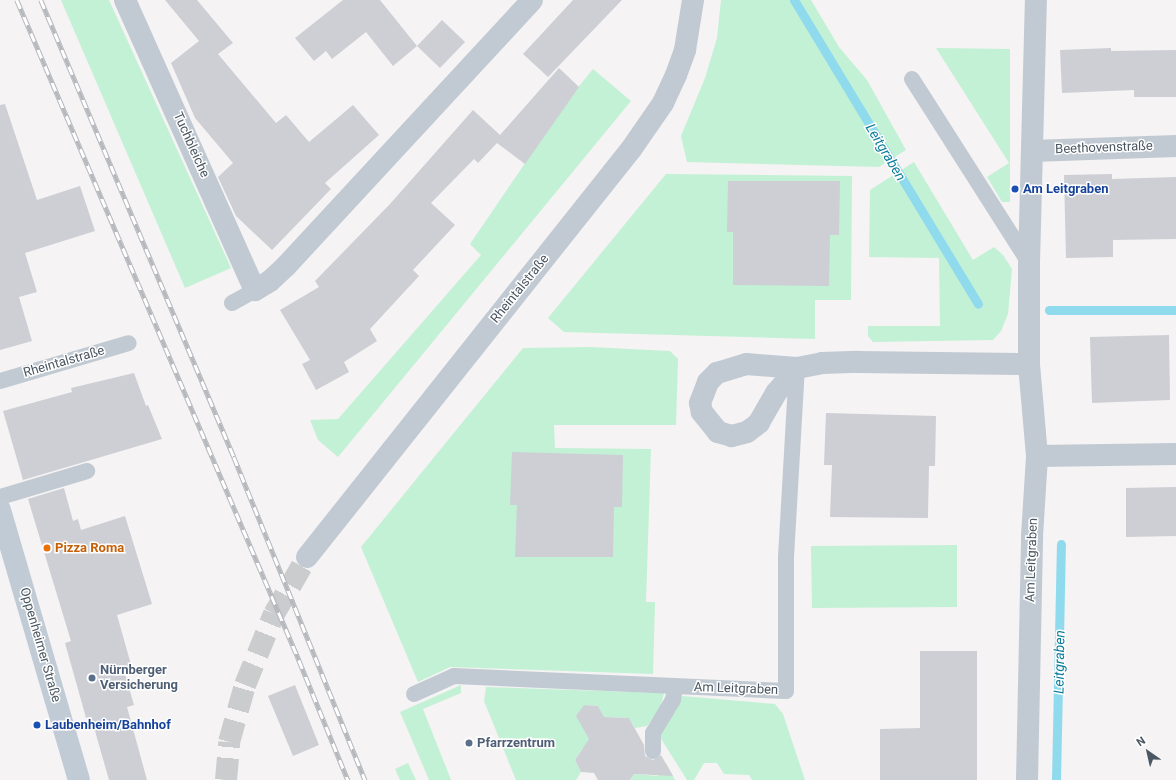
<!DOCTYPE html>
<html>
<head>
<meta charset="utf-8">
<style>
  body { margin:0 }
  #map { position:relative; width:1176px; height:780px; overflow:hidden; background:#f5f3f3; font-family:Roboto,sans-serif }
  div>[style] { position:absolute }
  [style*='--x'] { left:calc(var(--x)*1px); top:calc(var(--y)*1px); width:calc(var(--w)*1px); rotate:calc(var(--a)*1deg) }
  .green>* { inset:0; background:#c3f1d5 }
  .stream>* { height:9px; margin:-4.5px; padding:0 4.5px; transform-origin:4.5px; border-radius:4.5px; background:#90daee }
  .building>* { inset:0; background:#cdcfd5 }
  .tertiary-tunnel>* { height:22px; margin-top:-11px; transform-origin:0; background:repeating-linear-gradient(90deg,#caccce 0 22px,transparent 0 33px) }
  .service>* { height:16px; margin:-8px; padding:0 8px; transform-origin:8px; border-radius:8px; background:#c1cad2 }
  .minor>* { height:22px; margin:-11px; padding:0 11px; transform-origin:11px; border-radius:11px; background:#c1cad2 }
  .tertiary>* { height:22px; margin:-11px; padding:0 11px; transform-origin:11px; border-radius:11px; background:#c1cad2 }
  .secondary>* { height:22px; margin:-11px; padding:0 11px; transform-origin:11px; border-radius:11px; background:#c1cbd6 }
  .rail>* { height:4.5px; margin-top:-2.25px; transform-origin:0; background:repeating-linear-gradient(90deg,#fff 0 9px,#b5b8bd 0 18px); box-sizing:border-box; border-block:1px solid #b5b8bd }
  .dots>* { width:11px; height:11px; translate:-50% -50%; box-sizing:border-box; border:2px solid #fff; border-radius:50% }
  span { translate:-50% -50%; white-space:nowrap; text-align:center; line-height:1.15; -webkit-text-stroke:3px #fff; paint-order:stroke }
  .street-label { font-size:13px; color:#4a5661 }
  .transit-label { font-size:13px; color:#164399; font-weight:700 }
  .left { translate:0 -50%; text-align:left }
  .food-label { font-size:13px; color:#c56008; font-weight:700 }
  .service-label { font-size:13px; color:#4e5e75; font-weight:700 }
  .water-label { font-size:14px; color:#0c7c9b; font-style:italic }
  .north { position:absolute; left:1128px; top:732px; width:40px; height:40px; -webkit-text-stroke:3px #fff; paint-order:stroke; rotate:326deg; font-size:11px; font-weight:700; line-height:16px; text-align:center; color:#4a5661 }
  .north::after { content:''; display:block; margin:auto; width:14px; height:18px; background:#4a5661; clip-path:polygon(50% 0,100% 100%,50% 72%,0 100%) }
</style>
</head>
<body>
<div id="map">
  <div class="green">
    <i style="clip-path:polygon(61px 0,109px 0,231px 268px,185px 288px)"></i>
    <i style="clip-path:polygon(721px 0,811px 0,839px 47px,867px 80px,906px 150px,879px 167px,687px 162px,681px 136px,705px 78px,717px 38px)"></i>
    <i style="clip-path:polygon(936px 48px,1010px 49px,1010px 202px,1002px 202px,987px 177px,1009px 163px)"></i>
    <i style="clip-path:polygon(593px 69px,631px 101px,338px 457px,318px 440px,310px 420px,338px 419px,481px 255px,470px 244px,570px 97px)"></i>
    <i style="clip-path:polygon(914px 162px,973px 260px,994px 247px,1003px 255px,1012px 269px,1008px 314px,1001px 331px,993px 340px,873px 342px,868px 336px,868px 326px,940px 326px,939px 258px,869px 257px,870px 190px)"></i>
    <i style="clip-path:polygon(666px 174px,852px 176px,851px 300px,815px 300px,815px 339px,564px 332px,548px 318px)"></i>
    <i style="clip-path:polygon(590px 347px,670px 351px,678px 359px,676px 425px,554px 425px,555px 448px,651px 449px,646px 602px,655px 602px,653px 674px,450px 667px,418px 682px,361px 547px,523px 348px)"></i>
    <i style="clip-path:polygon(957px 545px,957px 607px,812px 608px,811px 546px)"></i>
    <i style="clip-path:polygon(461px 685px,461px 693px,423px 709px,451px 780px,429px 780px,400px 712px)"></i>
    <i style="clip-path:polygon(486px 687px,664px 693px,660px 709px,647px 726px,635px 728px,629px 718px,604px 717px,598px 706px,584px 705px,595px 749px,582px 749px,575px 760px,581px 772px,576px 780px,516px 780px,484px 701px)"></i>
    <i style="clip-path:polygon(682px 696px,775px 704px,783px 714px,805px 780px,752px 780px,749px 775px,724px 774px,717px 763px,704px 763px,694px 780px,687px 780px,658px 734px)"></i>
    <i style="clip-path:polygon(408px 763px,416px 780px,400px 780px,395px 769px)"></i>
    <i style="clip-path:polygon(666px 763px,675px 780px,630px 780px,634px 774px,658px 776px)"></i>
  </div>
  <div class="stream">
    <i style="--x:794;--y:0;--w:355;--a:58.8"></i>
    <i style="--x:1049;--y:310;--w:127;--a:0"></i>
    <i style="--x:1056;--y:780;--w:236;--a:-88.8"></i>
  </div>
  <div class="building">
    <i style="clip-path:polygon(165px 0,197px 0,233px 43px,218px 54px,276px 123px,286px 115px,309px 142px,353px 105px,379px 135px,325px 183px,331px 189px,272px 250px,236px 216px,218px 177px,233px 163px,195px 118px,171px 63px,199px 41px)"></i>
    <i style="clip-path:polygon(343px 0,380px 0,417px 46px,393px 66px,366px 32px,332px 59px,326px 51px,314px 61px,295px 38px)"></i>
    <i style="clip-path:polygon(573px 0,622px 0,548px 77px,523px 54px)"></i>
    <i style="clip-path:polygon(442px 20px,465px 42px,440px 68px,417px 46px)"></i>
    <i style="clip-path:polygon(1111px 48px,1111px 51px,1176px 50px,1176px 97px,1134px 97px,1134px 90px,1062px 93px,1060px 50px)"></i>
    <i style="clip-path:polygon(559px 68px,579px 87px,525px 164px,497px 143px,478px 163px,474px 159px,431px 203px,455px 225px,413px 270px,419px 276px,370px 329px,377px 341px,344px 362px,349px 372px,316px 390px,302px 364px,310px 360px,280px 310px,319px 287px,315px 281px,390px 204px,473px 110px,500px 135px)"></i>
    <i style="clip-path:polygon(5px 104px,37px 200px,80px 186px,95px 231px,25px 253px,37px 292px,19px 297px,32px 341px,0 350px,0 105px)"></i>
    <i style="clip-path:polygon(1112px 174px,1112px 179px,1176px 177px,1176px 239px,1113px 240px,1113px 257px,1066px 258px,1064px 175px)"></i>
    <i style="clip-path:polygon(728px 181px,840px 181px,839px 235px,830px 235px,829px 286px,733px 285px,733px 232px,727px 232px)"></i>
    <i style="clip-path:polygon(1169px 335px,1170px 400px,1092px 403px,1090px 337px)"></i>
    <i style="clip-path:polygon(134px 373px,146px 406px,148px 405px,162px 439px,23px 480px,3px 411px,72px 392px,71px 388px)"></i>
    <i style="clip-path:polygon(826px 413px,936px 416px,935px 466px,929px 466px,928px 518px,830px 517px,832px 465px,824px 465px)"></i>
    <i style="clip-path:polygon(512px 452px,623px 455px,622px 507px,614px 507px,613px 557px,515px 557px,517px 505px,510px 505px)"></i>
    <i style="clip-path:polygon(1176px 487px,1176px 536px,1126px 537px,1126px 488px)"></i>
    <i style="clip-path:polygon(64px 488px,73px 521px,78px 519px,81px 530px,125px 516px,152px 604px,117px 615px,132px 668px,124px 670px,134px 705px,127px 707px,147px 780px,109px 780px,91px 717px,86px 718px,83px 707px,65px 643px,71px 641px,28px 499px)"></i>
    <i style="clip-path:polygon(920px 651px,977px 651px,977px 780px,880px 780px,880px 729px,920px 728px)"></i>
    <i style="clip-path:polygon(295px 685px,319px 745px,293px 756px,268px 696px)"></i>
    <i style="clip-path:polygon(584px 705px,598px 706px,604px 717px,629px 718px,644px 745px,645px 756px,653px 760px,661px 755px,673px 776px,634px 774px,630px 780px,598px 780px,594px 773px,581px 772px,575px 760px,589px 739px,576px 716px)"></i>
  </div>
  <div class="tertiary-tunnel">
    <i style="--x:226;--y:780;--w:38;--a:-85"></i>
    <i style="--x:229;--y:742;--w:59;--a:-74.3"></i>
    <i style="--x:245;--y:685;--w:77;--a:-67.8"></i>
    <i style="--x:274;--y:614;--w:66;--a:-59.9"></i>
  </div>
  <div class="service">
    <i style="--x:912;--y:79;--w:218;--a:57.5"></i>
    <i style="--x:232;--y:303;--w:26;--a:-29"></i>
    <i style="--x:0;--y:381;--w:134;--a:-16.4"></i>
    <i style="--x:0;--y:497;--w:91;--a:-16.6"></i>
    <i style="--x:414;--y:694;--w:44;--a:-24.2"></i>
    <i style="--x:454;--y:676;--w:332;--a:2.6"></i>
    <i style="--x:786;--y:691;--w:134;--a:-90"></i>
    <i style="--x:786;--y:557;--w:189;--a:-86.7"></i>
    <i style="--x:653;--y:751;--w:18;--a:-90"></i>
    <i style="--x:653;--y:733;--w:39;--a:-59"></i>
    <i style="--x:673;--y:700;--w:14;--a:-82"></i>
  </div>
  <div class="minor">
    <i style="--x:125;--y:0;--w:318;--a:65.9"></i>
    <i style="--x:255;--y:290;--w:17;--a:-31"></i>
    <i style="--x:270;--y:281;--w:22;--a:-43"></i>
    <i style="--x:286;--y:266;--w:362;--a:-47.2"></i>
    <i style="--x:1032;--y:151;--w:144;--a:-2"></i>
    <i style="--x:797;--y:368;--w:33;--a:130"></i>
    <i style="--x:776;--y:393;--w:34;--a:120"></i>
    <i style="--x:759;--y:423;--w:15;--a:143"></i>
    <i style="--x:747;--y:432;--w:16;--a:165"></i>
    <i style="--x:732;--y:436;--w:15;--a:-164"></i>
    <i style="--x:718;--y:432;--w:26;--a:-129"></i>
    <i style="--x:702;--y:412;--w:9;--a:-103"></i>
    <i style="--x:700;--y:403;--w:22;--a:-69"></i>
    <i style="--x:708;--y:382;--w:13;--a:-45"></i>
    <i style="--x:717;--y:373;--w:30;--a:-17"></i>
    <i style="--x:746;--y:364;--w:51;--a:4.5"></i>
    <i style="--x:797;--y:368;--w:25;--a:-11"></i>
    <i style="--x:822;--y:363;--w:36;--a:-2"></i>
    <i style="--x:858;--y:362;--w:171;--a:0.7"></i>
    <i style="--x:1037;--y:456;--w:139;--a:-0.8"></i>
    <i style="--x:1027;--y:780;--w:244;--a:-88.8"></i>
    <i style="--x:1032;--y:536;--w:80;--a:-86.4"></i>
    <i style="--x:1037;--y:456;--w:92;--a:-95"></i>
    <i style="--x:1029;--y:364;--w:101;--a:-90"></i>
    <i style="--x:1029;--y:263;--w:263;--a:-88.5"></i>
  </div>
  <div class="tertiary">
    <i style="--x:307;--y:557;--w:522;--a:-51.53"></i>
    <i style="--x:632;--y:148;--w:55;--a:-55.4"></i>
    <i style="--x:663;--y:103;--w:31;--a:-65"></i>
    <i style="--x:676;--y:75;--w:27;--a:-70"></i>
    <i style="--x:685;--y:50;--w:51;--a:-80.9"></i>
  </div>
  <div class="secondary">
    <i style="--x:0;--y:510;--w:281;--a:73.7"></i>
  </div>
  <div class="rail">
    <i style="--x:17;--y:0;--w:718;--a:66.86"></i>
    <i style="--x:299;--y:660;--w:130;--a:67.8"></i>
    <i style="--x:41;--y:0;--w:496;--a:67.1"></i>
    <i style="--x:234;--y:457;--w:349;--a:67.9"></i>
  </div>
  <div class="dots">
    <i style="left:1015px;top:189px;background:#1a4fb4"></i>
    <i style="left:47px;top:548px;background:#e8710a"></i>
    <i style="left:92px;top:678px;background:#5c6f8a"></i>
    <i style="left:37px;top:725px;background:#1a4fb4"></i>
    <i style="left:469px;top:743px;background:#5c6f8a"></i>
  </div>
  <div class="street-label">
    <span style="left:191px;top:145px;rotate:66deg">Tuchbleiche</span>
    <span style="left:1104px;top:148px;rotate:-2deg">Beethovenstraße</span>
    <span style="left:520px;top:289px;rotate:-51deg">Rheintalstraße</span>
    <span style="left:64px;top:362px;rotate:-16deg">Rheintalstraße</span>
    <span style="left:1032px;top:560px;rotate:-88deg">Am Leitgraben</span>
    <span style="left:40px;top:645px;rotate:74deg">Oppenheimer Straße</span>
    <span style="left:736px;top:689px;rotate:2deg">Am Leitgraben</span>
  </div>
  <div class="transit-label">
    <span class="left" style="left:1023px;top:189px">Am Leitgraben</span>
    <span class="left" style="left:45px;top:725px">Laubenheim/Bahnhof</span>
  </div>
  <div class="food-label">
    <span class="left" style="left:55px;top:548px">Pizza Roma</span>
  </div>
  <div class="service-label">
    <span class="left" style="left:100px;top:678px">Nürnberger<br>Versicherung</span>
    <span class="left" style="left:477px;top:743px">Pfarrzentrum</span>
  </div>
  <div class="water-label">
    <span style="left:886px;top:152px;rotate:59deg">Leitgraben</span>
    <span style="left:1059px;top:662px;rotate:-89deg">Leitgraben</span>
  </div>
  <div class="north">N</div>
</div>
</body>
</html>
